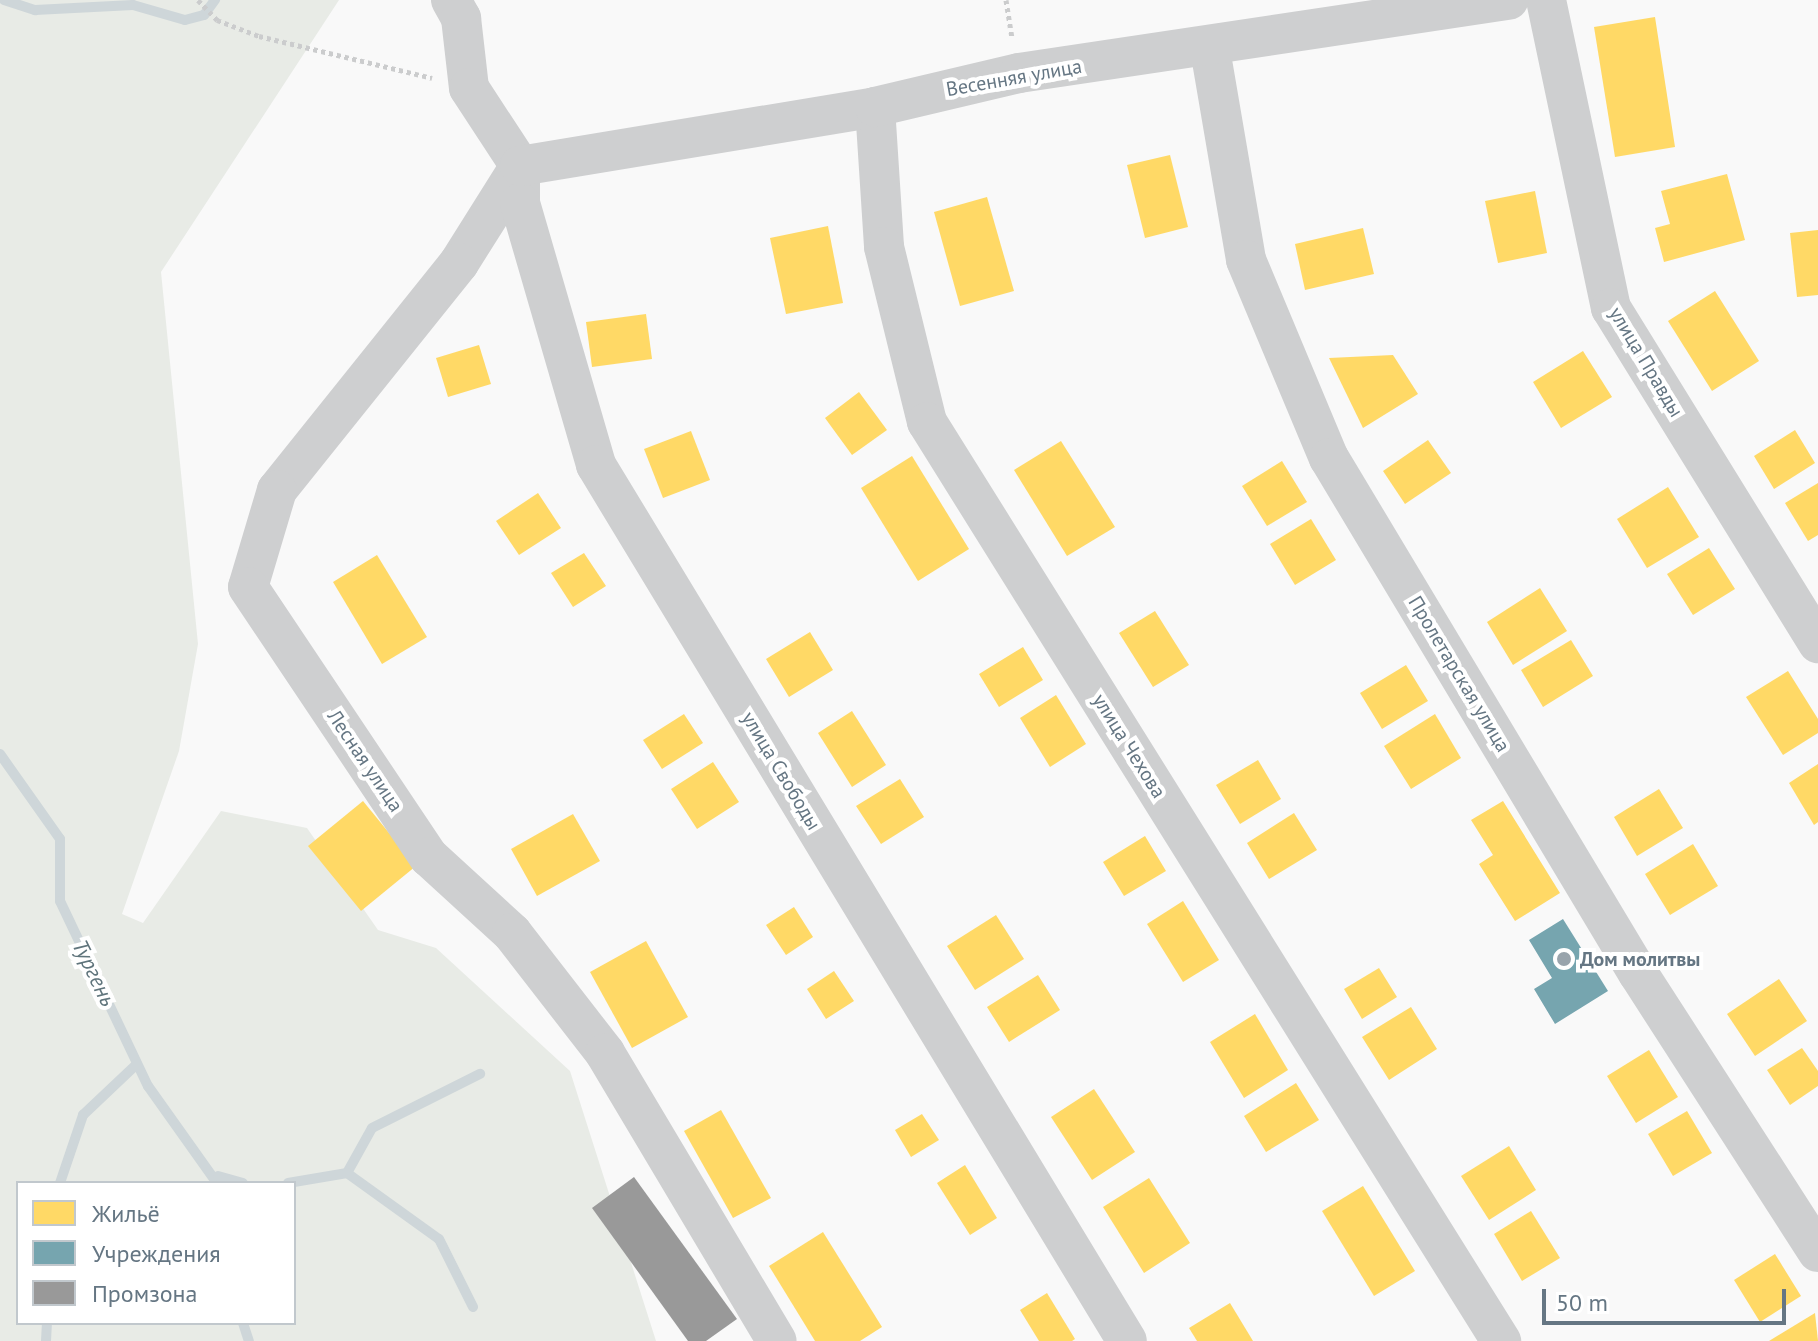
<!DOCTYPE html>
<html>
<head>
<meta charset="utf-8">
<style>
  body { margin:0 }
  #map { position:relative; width:1818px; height:1341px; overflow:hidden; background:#f9f9f9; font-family:"PT Sans",sans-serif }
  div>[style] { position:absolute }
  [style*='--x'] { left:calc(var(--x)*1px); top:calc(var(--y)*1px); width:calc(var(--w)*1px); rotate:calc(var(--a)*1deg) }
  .green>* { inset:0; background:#e8ebe6 }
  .homes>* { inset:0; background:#ffd966 }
  .public>* { inset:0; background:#76a5af }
  .industry>* { inset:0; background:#999 }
  .stream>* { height:10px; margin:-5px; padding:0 5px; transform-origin:5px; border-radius:5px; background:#ced6d9 }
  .path>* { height:5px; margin-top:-2.5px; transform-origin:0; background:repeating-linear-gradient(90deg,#cbcccd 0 4px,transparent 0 8px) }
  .minor>* { height:40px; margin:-20px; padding:0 20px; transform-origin:20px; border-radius:20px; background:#cecfd0 }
  .dots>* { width:22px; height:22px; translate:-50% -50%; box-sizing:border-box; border:4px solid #fff; border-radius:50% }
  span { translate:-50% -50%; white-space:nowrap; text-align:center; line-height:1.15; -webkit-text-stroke:8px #fff; paint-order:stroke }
  .street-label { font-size:20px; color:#657683 }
  .poi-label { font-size:20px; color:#657683; font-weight:700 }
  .left { translate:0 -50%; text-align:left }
  .water-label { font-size:22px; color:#60757c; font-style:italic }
  .legend { position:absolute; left:16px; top:1181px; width:280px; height:144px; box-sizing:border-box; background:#fff; border:2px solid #c1c8cd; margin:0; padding:10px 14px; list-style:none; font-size:24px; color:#657683 }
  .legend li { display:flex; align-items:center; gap:16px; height:40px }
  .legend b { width:40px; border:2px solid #c1c8cd }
  .scale { position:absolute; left:1542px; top:1289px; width:244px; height:36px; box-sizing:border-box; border:4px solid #657683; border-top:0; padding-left:10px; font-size:24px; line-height:28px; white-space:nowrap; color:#657683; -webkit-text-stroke:6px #fff; paint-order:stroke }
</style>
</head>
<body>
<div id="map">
  <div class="green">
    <i style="clip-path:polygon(evenodd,0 0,339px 0,161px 272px,198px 644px,179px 751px,122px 914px,143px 923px,221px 811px,307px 828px,378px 930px,436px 948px,570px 1071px,656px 1341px,0 1341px,0 0,18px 1183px,294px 1183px,294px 1323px,18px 1323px,18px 1183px)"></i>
  </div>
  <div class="homes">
    <i style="clip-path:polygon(1655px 17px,1675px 147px,1615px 157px,1594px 27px)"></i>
    <i style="clip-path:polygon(1170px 155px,1188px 227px,1145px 238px,1127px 165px)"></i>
    <i style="clip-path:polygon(1727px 174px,1745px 240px,1664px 262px,1655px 228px,1670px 224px,1661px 191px)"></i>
    <i style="clip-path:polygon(1535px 191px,1547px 253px,1498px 263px,1485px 201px)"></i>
    <i style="clip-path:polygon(987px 197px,1014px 291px,960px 306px,934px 212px)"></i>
    <i style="clip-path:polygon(828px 226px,843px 303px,786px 314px,770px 238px)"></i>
    <i style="clip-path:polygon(1363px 228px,1374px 274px,1305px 290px,1295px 244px)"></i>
    <i style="clip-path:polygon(1818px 230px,1818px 295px,1797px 297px,1790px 233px)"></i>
    <i style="clip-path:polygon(1715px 291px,1759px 361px,1712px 391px,1668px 321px)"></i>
    <i style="clip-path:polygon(646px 314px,652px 359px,592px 367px,586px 322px)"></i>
    <i style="clip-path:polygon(479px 345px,491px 384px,448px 397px,436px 358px)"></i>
    <i style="clip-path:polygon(1583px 351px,1612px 397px,1561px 428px,1533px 382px)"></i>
    <i style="clip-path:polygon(1393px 355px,1418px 394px,1363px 428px,1329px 358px)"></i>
    <i style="clip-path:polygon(859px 392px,887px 430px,852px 455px,825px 418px)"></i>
    <i style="clip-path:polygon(1795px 430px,1815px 463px,1774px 489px,1754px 456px)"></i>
    <i style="clip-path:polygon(691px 431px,710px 480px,663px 498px,644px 449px)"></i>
    <i style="clip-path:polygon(1428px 440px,1451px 473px,1405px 504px,1383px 471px)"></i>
    <i style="clip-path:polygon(1061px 441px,1115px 527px,1067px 556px,1014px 470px)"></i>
    <i style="clip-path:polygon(912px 456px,969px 549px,918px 581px,861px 488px)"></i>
    <i style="clip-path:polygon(1282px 461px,1307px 502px,1267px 526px,1242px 486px)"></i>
    <i style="clip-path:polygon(1818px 483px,1818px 535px,1808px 541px,1785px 503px)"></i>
    <i style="clip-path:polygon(1668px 487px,1699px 537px,1647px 568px,1617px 519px)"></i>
    <i style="clip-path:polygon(538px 493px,561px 528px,519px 555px,496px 521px)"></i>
    <i style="clip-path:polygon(1311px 519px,1336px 560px,1295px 585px,1270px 544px)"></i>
    <i style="clip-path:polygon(1709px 548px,1735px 589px,1693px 615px,1667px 574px)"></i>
    <i style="clip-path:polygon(584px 553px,606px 586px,573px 607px,551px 573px)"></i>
    <i style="clip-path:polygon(377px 555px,427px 637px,382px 664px,333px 582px)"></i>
    <i style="clip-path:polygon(1540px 588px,1567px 631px,1513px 665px,1487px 622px)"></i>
    <i style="clip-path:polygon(1155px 611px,1189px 665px,1153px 687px,1119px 633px)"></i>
    <i style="clip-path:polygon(810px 632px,833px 670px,789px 697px,766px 659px)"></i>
    <i style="clip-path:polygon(1571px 640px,1593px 676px,1543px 707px,1521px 670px)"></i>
    <i style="clip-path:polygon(1023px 647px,1043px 680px,999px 707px,979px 674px)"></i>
    <i style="clip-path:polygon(1406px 665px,1428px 701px,1382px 729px,1360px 693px)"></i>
    <i style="clip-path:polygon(1788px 671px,1818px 719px,1818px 733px,1783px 755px,1746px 697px)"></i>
    <i style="clip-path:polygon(1056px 695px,1086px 744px,1050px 767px,1020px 718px)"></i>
    <i style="clip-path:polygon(852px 711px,886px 765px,852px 787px,818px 733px)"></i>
    <i style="clip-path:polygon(684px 714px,703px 743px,662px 769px,643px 740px)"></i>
    <i style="clip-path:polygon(1435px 714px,1461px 758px,1411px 789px,1384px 746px)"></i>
    <i style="clip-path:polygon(1258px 760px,1281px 799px,1240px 824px,1216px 785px)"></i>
    <i style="clip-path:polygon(713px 762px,739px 802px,697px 829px,671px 789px)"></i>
    <i style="clip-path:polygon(1818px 764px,1818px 822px,1814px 825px,1789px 783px)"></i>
    <i style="clip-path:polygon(900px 779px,924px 817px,881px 844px,856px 806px)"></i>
    <i style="clip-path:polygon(1659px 789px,1683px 828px,1637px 856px,1614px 817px)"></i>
    <i style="clip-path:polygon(363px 801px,416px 866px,361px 911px,308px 846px)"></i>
    <i style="clip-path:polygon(1503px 801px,1560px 893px,1515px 921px,1479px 864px,1493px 855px,1471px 820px)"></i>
    <i style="clip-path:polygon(1294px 813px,1317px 850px,1269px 879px,1247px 843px)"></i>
    <i style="clip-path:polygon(573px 814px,600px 861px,537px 896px,511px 849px)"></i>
    <i style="clip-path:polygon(1145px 836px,1166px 871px,1124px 896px,1103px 862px)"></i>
    <i style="clip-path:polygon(1693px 844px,1718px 886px,1670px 915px,1645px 874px)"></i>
    <i style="clip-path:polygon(1183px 901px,1219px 960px,1183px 982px,1147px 924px)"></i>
    <i style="clip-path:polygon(794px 907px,813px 937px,786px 955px,766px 925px)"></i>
    <i style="clip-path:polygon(996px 915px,1024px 959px,975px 990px,947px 946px)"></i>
    <i style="clip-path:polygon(646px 941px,688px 1017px,632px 1048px,590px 972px)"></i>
    <i style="clip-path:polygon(1379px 968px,1397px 997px,1362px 1019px,1344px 989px)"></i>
    <i style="clip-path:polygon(834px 971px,854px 1001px,826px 1019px,807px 989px)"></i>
    <i style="clip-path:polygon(1038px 975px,1060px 1010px,1009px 1042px,987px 1007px)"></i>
    <i style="clip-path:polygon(1779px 979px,1807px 1021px,1755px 1056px,1727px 1014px)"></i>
    <i style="clip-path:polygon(1411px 1007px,1437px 1049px,1389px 1080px,1362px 1037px)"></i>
    <i style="clip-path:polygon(1255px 1014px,1288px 1070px,1244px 1098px,1210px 1042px)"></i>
    <i style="clip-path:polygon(1802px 1048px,1818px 1071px,1818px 1086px,1790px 1105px,1767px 1070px)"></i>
    <i style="clip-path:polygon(1649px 1050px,1678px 1097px,1636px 1123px,1607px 1076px)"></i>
    <i style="clip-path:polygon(1296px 1083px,1319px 1120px,1266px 1152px,1244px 1116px)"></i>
    <i style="clip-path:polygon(1094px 1089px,1135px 1152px,1092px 1180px,1051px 1117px)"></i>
    <i style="clip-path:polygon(721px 1110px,771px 1198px,733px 1218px,684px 1131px)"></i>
    <i style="clip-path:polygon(1687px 1111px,1712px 1153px,1673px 1176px,1648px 1134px)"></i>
    <i style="clip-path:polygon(922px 1114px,939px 1140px,911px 1157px,895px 1130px)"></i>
    <i style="clip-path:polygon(1509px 1146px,1536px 1190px,1489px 1220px,1461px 1176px)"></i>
    <i style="clip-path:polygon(965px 1165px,997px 1218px,970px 1235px,937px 1183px)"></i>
    <i style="clip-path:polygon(1149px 1178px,1190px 1243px,1144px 1273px,1103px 1207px)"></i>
    <i style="clip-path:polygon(1363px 1186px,1415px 1271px,1374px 1296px,1322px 1211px)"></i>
    <i style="clip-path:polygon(1531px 1211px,1560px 1258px,1522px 1281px,1494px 1234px)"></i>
    <i style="clip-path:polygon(823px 1232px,882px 1327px,860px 1341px,815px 1341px,769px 1266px)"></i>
    <i style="clip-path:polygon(1775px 1254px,1801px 1296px,1760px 1322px,1734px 1280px)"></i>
    <i style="clip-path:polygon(1047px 1293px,1075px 1339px,1072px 1341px,1039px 1341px,1020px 1310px)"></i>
    <i style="clip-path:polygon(1230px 1303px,1253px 1341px,1197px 1341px,1189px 1328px)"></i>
    <i style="clip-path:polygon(1815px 1313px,1818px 1341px,1769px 1341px)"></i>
  </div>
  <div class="public">
    <i style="clip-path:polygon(1563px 919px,1608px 991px,1555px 1024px,1534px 989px,1552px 978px,1529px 940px)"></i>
  </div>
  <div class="industry">
    <i style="clip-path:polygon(634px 1177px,737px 1319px,706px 1341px,688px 1341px,592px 1208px)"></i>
  </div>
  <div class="stream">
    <i style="--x:4;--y:0;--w:33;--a:18"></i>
    <i style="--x:35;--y:10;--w:98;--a:-2.9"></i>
    <i style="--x:133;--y:5;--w:54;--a:16.1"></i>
    <i style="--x:185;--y:20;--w:20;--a:-15"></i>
    <i style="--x:204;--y:15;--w:19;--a:-54"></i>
    <i style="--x:0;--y:754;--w:104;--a:54.8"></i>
    <i style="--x:60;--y:839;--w:62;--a:90"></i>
    <i style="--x:60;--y:901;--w:205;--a:64.6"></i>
    <i style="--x:148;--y:1086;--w:119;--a:54.6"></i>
    <i style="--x:347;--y:1173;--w:51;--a:-60.9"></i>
    <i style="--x:372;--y:1128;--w:121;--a:-26.6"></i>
    <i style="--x:218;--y:1176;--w:26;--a:16"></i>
    <i style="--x:60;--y:1183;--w:72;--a:-71.3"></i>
    <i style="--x:83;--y:1115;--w:74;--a:-43.4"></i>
    <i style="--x:288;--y:1183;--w:60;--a:-9.6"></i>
    <i style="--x:347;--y:1173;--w:113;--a:35.7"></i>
    <i style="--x:439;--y:1239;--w:76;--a:63.4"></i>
    <i style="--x:243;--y:1323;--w:19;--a:72"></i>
    <i style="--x:46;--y:1341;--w:18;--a:-87"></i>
  </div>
  <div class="path">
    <i style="--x:198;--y:0;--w:28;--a:46"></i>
    <i style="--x:217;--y:20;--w:45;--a:20.9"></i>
    <i style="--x:259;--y:36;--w:178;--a:13.6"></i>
    <i style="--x:1006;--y:0;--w:38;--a:81"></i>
  </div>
  <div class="minor">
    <i style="--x:451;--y:0;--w:21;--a:61"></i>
    <i style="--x:461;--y:18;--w:70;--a:83.5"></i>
    <i style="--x:469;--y:88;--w:93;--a:56.8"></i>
    <i style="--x:1546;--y:0;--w:315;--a:78.1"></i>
    <i style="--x:1611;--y:308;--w:394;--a:58.3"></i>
    <i style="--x:1210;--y:49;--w:214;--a:80.3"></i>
    <i style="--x:1246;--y:260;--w:215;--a:67.3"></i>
    <i style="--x:1329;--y:458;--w:601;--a:59.04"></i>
    <i style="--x:1638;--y:973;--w:332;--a:57.2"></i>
    <i style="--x:875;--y:107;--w:140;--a:86.3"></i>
    <i style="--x:884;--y:247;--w:180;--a:76.2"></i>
    <i style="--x:927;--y:422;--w:1084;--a:58.01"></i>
    <i style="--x:520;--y:166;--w:115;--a:122.2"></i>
    <i style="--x:459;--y:263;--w:291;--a:128.7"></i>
    <i style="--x:277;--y:490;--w:101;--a:106.6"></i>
    <i style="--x:248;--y:587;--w:325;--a:56.2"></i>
    <i style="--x:429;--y:857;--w:113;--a:42.5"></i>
    <i style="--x:512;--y:933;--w:152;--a:52.2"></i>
    <i style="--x:605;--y:1053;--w:335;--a:59.2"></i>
    <i style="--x:520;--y:166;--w:37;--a:90"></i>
    <i style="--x:520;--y:203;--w:273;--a:73.8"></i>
    <i style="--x:596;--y:465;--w:1024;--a:58.78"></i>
    <i style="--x:520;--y:166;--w:360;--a:-9.4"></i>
    <i style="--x:875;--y:107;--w:148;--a:-13.3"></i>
    <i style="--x:1019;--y:73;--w:495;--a:-8.5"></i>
  </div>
  <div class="dots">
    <i style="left:1564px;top:959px;background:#99a4ac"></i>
  </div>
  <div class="street-label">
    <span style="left:1014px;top:78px;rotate:-10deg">Весенняя улица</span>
    <span style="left:1646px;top:362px;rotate:59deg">улица Правды</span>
    <span style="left:1459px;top:674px;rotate:59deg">Пролетарская улица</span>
    <span style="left:1129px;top:746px;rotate:58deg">улица Чехова</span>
    <span style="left:365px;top:761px;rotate:56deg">Лесная улица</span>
    <span style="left:781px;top:771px;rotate:59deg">улица Свободы</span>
  </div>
  <div class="poi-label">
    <span class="left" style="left:1580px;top:959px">Дом молитвы</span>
  </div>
  <div class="water-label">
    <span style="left:94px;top:973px;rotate:64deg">Тургень</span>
  </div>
  <ul class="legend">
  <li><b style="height:22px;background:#ffd966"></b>Жильё</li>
  <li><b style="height:22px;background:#76a5af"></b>Учреждения</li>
  <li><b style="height:22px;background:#999"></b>Промзона</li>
  </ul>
  <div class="scale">50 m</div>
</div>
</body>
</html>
